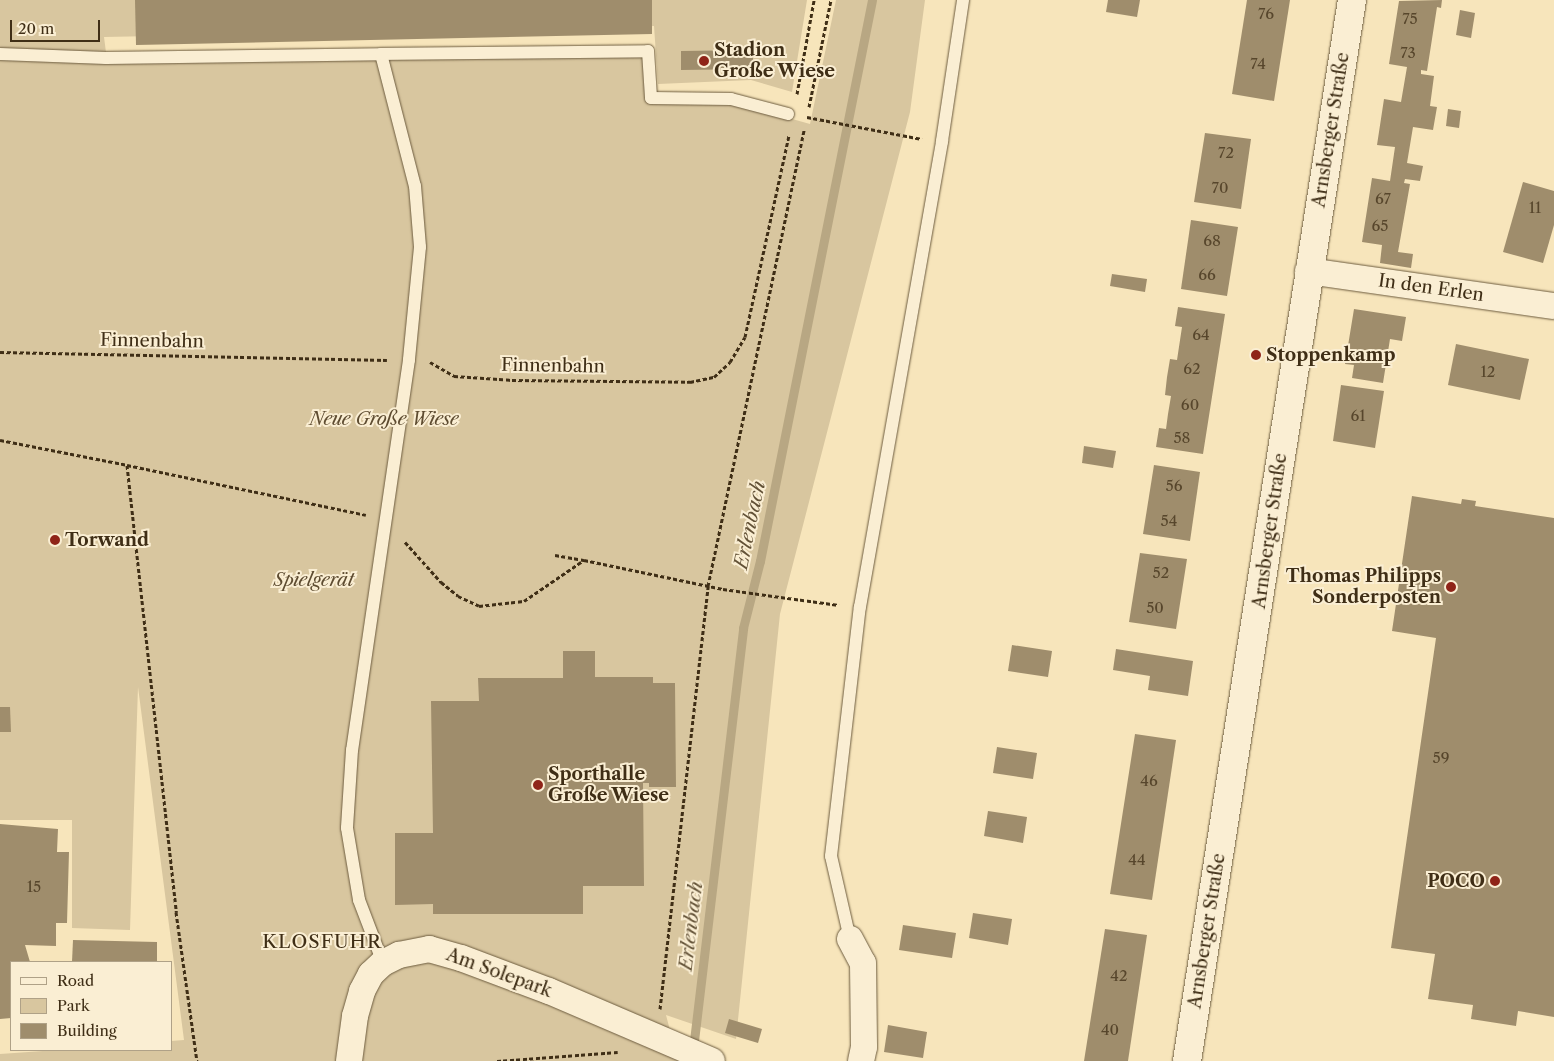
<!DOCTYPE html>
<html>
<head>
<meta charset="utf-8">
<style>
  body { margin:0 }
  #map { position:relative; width:1554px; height:1061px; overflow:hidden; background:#f7e5bb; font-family:"Libre Caslon Text",serif }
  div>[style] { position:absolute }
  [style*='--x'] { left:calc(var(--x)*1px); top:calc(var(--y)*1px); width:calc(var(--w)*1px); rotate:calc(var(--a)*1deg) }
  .green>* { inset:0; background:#d8c69f }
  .stream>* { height:9px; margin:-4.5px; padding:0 4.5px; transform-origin:4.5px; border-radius:4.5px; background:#b8a783 }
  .building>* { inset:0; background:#9f8d6c }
  .path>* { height:3px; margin-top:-1.5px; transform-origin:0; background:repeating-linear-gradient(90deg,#3f2e16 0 4px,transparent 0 6.5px) }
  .roads { filter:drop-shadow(0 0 1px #6d5c3f) drop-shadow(0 0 1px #6d5c3f) }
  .lane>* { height:12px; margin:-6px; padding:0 6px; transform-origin:6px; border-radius:6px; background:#faeed3 }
  .street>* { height:26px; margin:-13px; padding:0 13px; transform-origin:13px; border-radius:13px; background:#faeed3 }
  .secondary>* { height:28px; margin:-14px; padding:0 14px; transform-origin:14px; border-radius:14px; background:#faeed3 }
  .dots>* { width:14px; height:14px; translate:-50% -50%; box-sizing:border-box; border:2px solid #faeed3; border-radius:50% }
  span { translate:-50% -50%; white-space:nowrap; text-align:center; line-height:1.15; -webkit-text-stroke:4px #faeed3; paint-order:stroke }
  .number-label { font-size:15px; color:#57462c }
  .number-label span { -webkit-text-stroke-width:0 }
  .poi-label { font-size:18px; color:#3f2e16; font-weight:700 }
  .left { translate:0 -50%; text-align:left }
  .right { translate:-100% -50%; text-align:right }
  .street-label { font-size:18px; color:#3f2e16 }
  .park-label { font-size:18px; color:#5e4c31; font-style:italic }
  .water-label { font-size:19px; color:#635237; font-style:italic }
  .neighbourhood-label { font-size:19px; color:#3f2e16; letter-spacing:1px }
  .legend { position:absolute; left:10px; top:961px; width:162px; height:90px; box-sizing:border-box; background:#faeed3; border:1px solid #afa187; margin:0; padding:6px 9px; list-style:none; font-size:15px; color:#3f2e16 }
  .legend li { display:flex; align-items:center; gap:10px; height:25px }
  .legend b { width:25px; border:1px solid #afa187 }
  .scale { position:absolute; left:10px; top:20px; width:90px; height:22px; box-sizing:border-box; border:2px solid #3f2e16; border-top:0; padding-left:6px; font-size:15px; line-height:18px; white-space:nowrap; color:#3f2e16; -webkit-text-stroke:4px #faeed3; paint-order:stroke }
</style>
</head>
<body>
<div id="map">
  <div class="green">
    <i style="clip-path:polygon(0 0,807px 0,792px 92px,751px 80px,658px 84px,654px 26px,104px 37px,107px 60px,644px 55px,647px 102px,732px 102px,810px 124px,836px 0,925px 0,910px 112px,780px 614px,736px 1039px,666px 1015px,678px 1061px,0 1061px,0 1054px,57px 1050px,171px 1050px,171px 1041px,184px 1040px,138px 687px,130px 930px,72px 928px,72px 820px,0 820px)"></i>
  </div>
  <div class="stream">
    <i style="--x:693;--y:1049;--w:424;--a:-83.2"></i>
    <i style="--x:743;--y:628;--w:69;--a:-75.8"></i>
    <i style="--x:760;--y:561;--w:572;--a:-78.71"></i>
  </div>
  <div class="building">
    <i style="clip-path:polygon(135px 0,652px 0,652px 34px,136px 45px)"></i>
    <i style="clip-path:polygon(1108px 0,1140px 0,1137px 17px,1106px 12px)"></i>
    <i style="clip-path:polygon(1247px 0,1290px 0,1274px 101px,1232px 94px)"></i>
    <i style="clip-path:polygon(1442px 0,1441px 8px,1437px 7px,1427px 71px,1421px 70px,1421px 74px,1434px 76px,1430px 106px,1437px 107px,1433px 130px,1413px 127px,1407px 163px,1423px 166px,1420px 181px,1405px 179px,1404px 183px,1410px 184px,1398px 252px,1413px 254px,1411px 268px,1380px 263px,1382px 245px,1362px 242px,1372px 178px,1390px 181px,1395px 147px,1377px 145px,1384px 99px,1401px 102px,1407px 67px,1389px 64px,1399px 1px)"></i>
    <i style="clip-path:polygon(1460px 10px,1475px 13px,1471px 38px,1456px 35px)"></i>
    <i style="clip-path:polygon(753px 50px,753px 69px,681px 70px,681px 51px)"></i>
    <i style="clip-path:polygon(1448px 109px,1461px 111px,1459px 128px,1446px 126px)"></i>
    <i style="clip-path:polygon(1205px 133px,1251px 139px,1241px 209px,1194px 202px)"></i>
    <i style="clip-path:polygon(1523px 182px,1554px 191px,1554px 225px,1543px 263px,1503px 252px)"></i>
    <i style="clip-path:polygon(1191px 220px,1238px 227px,1227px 296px,1181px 289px)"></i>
    <i style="clip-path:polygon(1112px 274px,1147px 279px,1145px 292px,1110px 286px)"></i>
    <i style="clip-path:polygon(1178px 307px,1225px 314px,1203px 454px,1156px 447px,1159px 428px,1166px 429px,1168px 414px,1171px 396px,1165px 395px,1167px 377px,1170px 359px,1177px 360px,1182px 327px,1175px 326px)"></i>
    <i style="clip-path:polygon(1354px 309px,1406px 317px,1402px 341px,1390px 339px,1383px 383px,1352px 378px,1354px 365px,1345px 364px)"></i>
    <i style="clip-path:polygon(1456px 344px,1529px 359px,1520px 400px,1448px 385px)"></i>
    <i style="clip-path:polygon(1341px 385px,1384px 391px,1375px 448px,1333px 441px)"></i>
    <i style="clip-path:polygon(1084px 446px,1116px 451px,1113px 468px,1082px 463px)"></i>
    <i style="clip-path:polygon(1154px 465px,1200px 472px,1190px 541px,1143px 534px)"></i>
    <i style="clip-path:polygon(1412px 496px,1461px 504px,1462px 499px,1476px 501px,1475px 506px,1554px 518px,1554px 1017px,1518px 1011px,1516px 1026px,1471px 1019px,1473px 1005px,1428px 999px,1435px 954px,1391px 948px,1436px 638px,1392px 631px)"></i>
    <i style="clip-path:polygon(1140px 553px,1187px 559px,1176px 629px,1129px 622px)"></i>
    <i style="clip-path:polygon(1012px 645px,1052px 651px,1048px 677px,1008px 671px)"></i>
    <i style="clip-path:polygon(1116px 649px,1193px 661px,1188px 696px,1148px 690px,1150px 676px,1113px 670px)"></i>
    <i style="clip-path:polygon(563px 651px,595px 651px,595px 677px,653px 677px,653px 683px,675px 683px,676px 787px,649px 787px,649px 783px,643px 783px,644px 886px,583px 886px,583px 914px,433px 914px,433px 904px,395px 905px,395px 833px,433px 833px,431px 701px,479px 701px,478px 678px,563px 678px)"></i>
    <i style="clip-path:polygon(0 707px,10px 707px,11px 732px,0 732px)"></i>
    <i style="clip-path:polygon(1135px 734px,1176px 740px,1152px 900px,1110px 894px)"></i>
    <i style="clip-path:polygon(997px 747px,1037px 753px,1033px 779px,993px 773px)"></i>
    <i style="clip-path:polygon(988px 811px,1027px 817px,1023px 843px,984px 836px)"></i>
    <i style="clip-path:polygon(0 824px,58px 829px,57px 852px,69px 852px,67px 923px,56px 923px,56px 946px,25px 945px,30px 962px,11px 962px,11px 1018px,0 1019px)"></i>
    <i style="clip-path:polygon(973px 913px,1012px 919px,1008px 945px,969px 938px)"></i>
    <i style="clip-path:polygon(903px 925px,956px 933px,952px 958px,899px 950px)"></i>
    <i style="clip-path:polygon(1105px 929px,1147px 935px,1128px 1061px,1084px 1061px)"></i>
    <i style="clip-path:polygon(73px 940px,157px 942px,157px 962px,72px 962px)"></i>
    <i style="clip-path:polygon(729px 1019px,762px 1029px,758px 1043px,725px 1033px)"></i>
    <i style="clip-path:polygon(888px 1025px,927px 1032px,923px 1058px,884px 1052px)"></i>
  </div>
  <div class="path">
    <i style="--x:797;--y:94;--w:96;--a:-79.7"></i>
    <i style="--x:809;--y:107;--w:109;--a:-78.4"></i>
    <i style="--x:807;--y:117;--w:117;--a:10.8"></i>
    <i style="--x:0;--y:352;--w:387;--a:1.2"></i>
    <i style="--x:430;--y:362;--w:28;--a:30"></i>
    <i style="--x:454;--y:376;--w:58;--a:3.9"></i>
    <i style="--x:512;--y:380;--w:178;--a:0.6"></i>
    <i style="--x:690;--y:382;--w:25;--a:-12"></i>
    <i style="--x:714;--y:377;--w:22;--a:-43"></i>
    <i style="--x:730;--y:362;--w:29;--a:-59"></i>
    <i style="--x:745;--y:337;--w:207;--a:-77.7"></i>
    <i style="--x:0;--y:440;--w:129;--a:11.1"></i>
    <i style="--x:127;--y:465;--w:450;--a:83.7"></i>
    <i style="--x:176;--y:912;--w:150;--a:82"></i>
    <i style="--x:127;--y:465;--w:244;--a:11.8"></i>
    <i style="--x:405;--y:542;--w:54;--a:48"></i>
    <i style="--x:441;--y:582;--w:22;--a:39"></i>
    <i style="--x:458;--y:596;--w:23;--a:25"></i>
    <i style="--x:479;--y:606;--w:45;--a:-6.3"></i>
    <i style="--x:524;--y:601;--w:73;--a:-34.3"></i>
    <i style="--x:584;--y:560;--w:142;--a:11.8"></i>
    <i style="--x:723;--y:589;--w:117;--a:7.9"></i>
    <i style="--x:555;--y:555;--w:29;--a:10"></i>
    <i style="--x:660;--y:1009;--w:426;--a:-83.5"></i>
    <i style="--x:708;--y:586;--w:466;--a:-78.1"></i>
    <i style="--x:497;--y:1061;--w:121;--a:-4.3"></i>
  </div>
  <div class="roads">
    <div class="lane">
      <i style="--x:0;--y:54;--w:106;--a:2.2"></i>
      <i style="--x:106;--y:58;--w:275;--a:-0.8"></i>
      <i style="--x:381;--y:54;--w:136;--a:75.6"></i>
      <i style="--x:415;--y:186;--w:61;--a:85.3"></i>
      <i style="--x:420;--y:247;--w:114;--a:95.6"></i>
      <i style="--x:409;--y:360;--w:394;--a:98.3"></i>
      <i style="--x:352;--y:750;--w:78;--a:93.7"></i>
      <i style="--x:347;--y:828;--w:73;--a:80.5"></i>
      <i style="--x:359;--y:900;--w:67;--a:69.1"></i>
      <i style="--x:381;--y:54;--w:267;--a:-0.6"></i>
      <i style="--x:648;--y:51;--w:47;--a:86.3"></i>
      <i style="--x:651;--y:98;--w:80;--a:0.7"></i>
      <i style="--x:731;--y:99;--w:59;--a:14.7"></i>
      <i style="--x:850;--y:939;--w:85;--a:-102.9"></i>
      <i style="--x:831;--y:856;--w:251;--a:-83.4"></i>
      <i style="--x:860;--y:607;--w:473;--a:-80"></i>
      <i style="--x:942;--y:141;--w:143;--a:-81.5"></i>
    </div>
    <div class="street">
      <i style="--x:1308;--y:271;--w:248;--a:8.1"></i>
      <i style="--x:850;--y:939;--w:27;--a:62"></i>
      <i style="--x:863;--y:963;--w:84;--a:89.3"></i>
      <i style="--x:864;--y:1047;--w:14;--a:102"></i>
      <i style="--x:349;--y:1061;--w:45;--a:-82.4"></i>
      <i style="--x:355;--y:1016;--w:26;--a:-74"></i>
      <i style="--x:362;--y:991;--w:19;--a:-62"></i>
      <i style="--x:371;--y:974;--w:16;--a:-43"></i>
      <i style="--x:383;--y:963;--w:18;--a:-27"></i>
      <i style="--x:399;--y:955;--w:31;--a:-11"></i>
      <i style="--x:429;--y:949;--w:33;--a:16"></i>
      <i style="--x:461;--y:958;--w:94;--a:20.6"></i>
      <i style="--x:549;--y:991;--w:177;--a:23.2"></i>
    </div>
    <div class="secondary">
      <i style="--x:1187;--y:1061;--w:1074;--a:-81.16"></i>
    </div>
  </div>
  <div class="dots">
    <i style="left:704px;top:61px;background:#8f2418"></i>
    <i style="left:1256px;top:355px;background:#8f2418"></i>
    <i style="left:55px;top:540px;background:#8f2418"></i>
    <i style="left:1451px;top:587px;background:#8f2418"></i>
    <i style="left:538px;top:785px;background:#8f2418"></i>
    <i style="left:1495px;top:881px;background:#8f2418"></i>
  </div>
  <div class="number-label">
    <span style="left:1266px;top:14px">76</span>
    <span style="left:1410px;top:19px">75</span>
    <span style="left:1408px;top:53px">73</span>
    <span style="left:1258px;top:64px">74</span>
    <span style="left:1226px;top:153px">72</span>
    <span style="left:1220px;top:188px">70</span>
    <span style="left:1383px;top:199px">67</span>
    <span style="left:1535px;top:208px">11</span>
    <span style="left:1380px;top:226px">65</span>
    <span style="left:1212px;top:241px">68</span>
    <span style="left:1207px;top:275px">66</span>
    <span style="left:1201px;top:335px">64</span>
    <span style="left:1192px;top:369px">62</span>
    <span style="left:1488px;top:372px">12</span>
    <span style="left:1190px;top:405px">60</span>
    <span style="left:1358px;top:416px">61</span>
    <span style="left:1182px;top:438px">58</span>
    <span style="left:1174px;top:486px">56</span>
    <span style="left:1169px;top:521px">54</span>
    <span style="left:1161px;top:573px">52</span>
    <span style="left:1155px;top:608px">50</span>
    <span style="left:1441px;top:758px">59</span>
    <span style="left:1149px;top:781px">46</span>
    <span style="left:1137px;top:860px">44</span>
    <span style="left:34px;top:887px">15</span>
    <span style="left:1119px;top:976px">42</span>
    <span style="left:1110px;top:1030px">40</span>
  </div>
  <div class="poi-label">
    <span class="left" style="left:714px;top:61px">Stadion<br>Große Wiese</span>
    <span class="left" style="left:1266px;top:355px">Stoppenkamp</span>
    <span class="left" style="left:65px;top:540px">Torwand</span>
    <span class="right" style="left:1441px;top:587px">Thomas Philipps<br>Sonderposten</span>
    <span class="left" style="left:548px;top:785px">Sporthalle<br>Große Wiese</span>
    <span class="right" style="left:1485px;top:881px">POCO</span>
  </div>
  <div class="street-label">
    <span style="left:1331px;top:130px;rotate:-81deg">Arnsberger Straße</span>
    <span style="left:1431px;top:288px;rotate:8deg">In den Erlen</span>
    <span style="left:152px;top:341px;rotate:1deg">Finnenbahn</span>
    <span style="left:553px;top:366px;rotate:1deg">Finnenbahn</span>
    <span style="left:1270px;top:531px;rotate:-82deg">Arnsberger Straße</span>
    <span style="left:1207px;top:931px;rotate:-81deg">Arnsberger Straße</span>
    <span style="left:499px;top:973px;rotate:20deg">Am Solepark</span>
  </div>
  <div class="park-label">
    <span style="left:384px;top:419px">Neue Große Wiese</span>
    <span style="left:314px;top:580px">Spielgerät</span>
  </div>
  <div class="water-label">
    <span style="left:750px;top:525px;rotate:-78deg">Erlenbach</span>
    <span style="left:691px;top:926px;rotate:-83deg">Erlenbach</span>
  </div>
  <div class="neighbourhood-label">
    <span style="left:322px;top:942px">KLOSFUHR</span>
  </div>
  <ul class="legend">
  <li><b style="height:6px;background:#faeed3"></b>Road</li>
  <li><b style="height:14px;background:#d8c69f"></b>Park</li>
  <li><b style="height:14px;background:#9f8d6c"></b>Building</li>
  </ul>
  <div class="scale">20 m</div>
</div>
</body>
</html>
